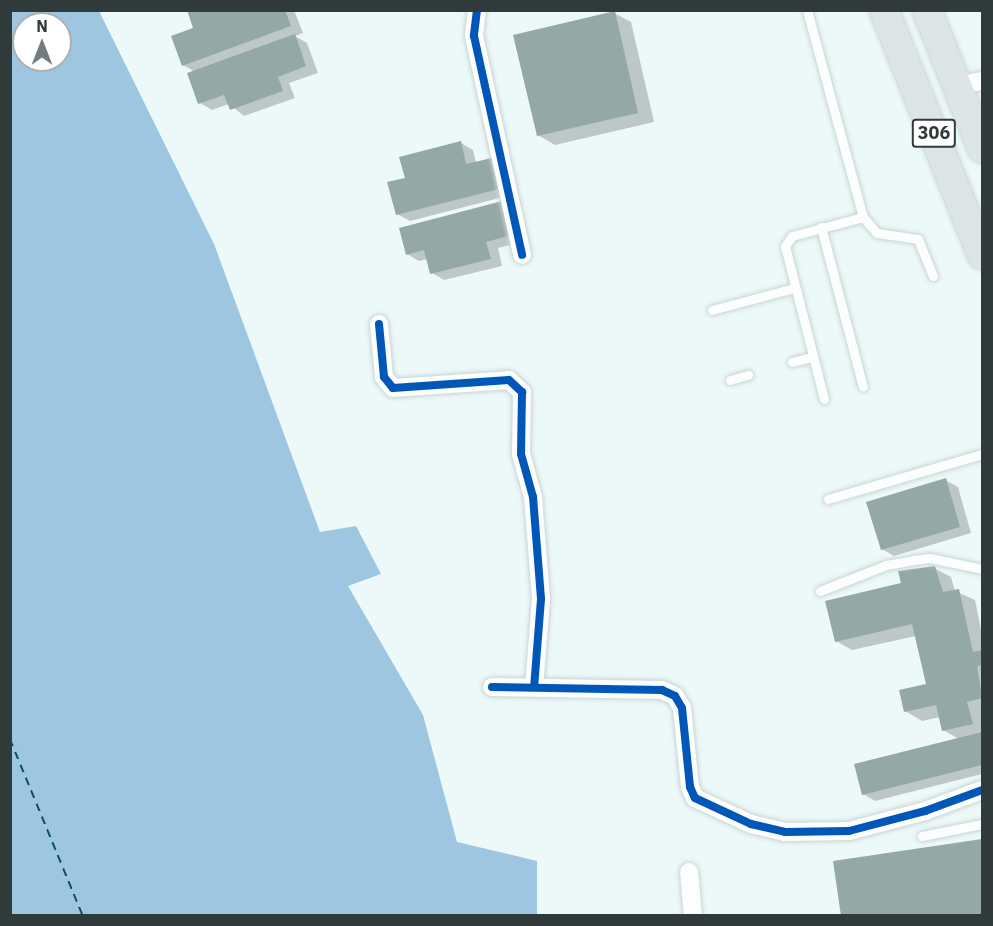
<!DOCTYPE html>
<html>
<head>
<meta charset="utf-8">
<style>
  body { margin:0 }
  #map { position:relative; width:993px; height:926px; overflow:hidden; background:#edf9f9; font-family:"IBM Plex Sans",sans-serif }
  div>[style] { position:absolute }
  [style*='--x'] { left:calc(var(--x)*1px); top:calc(var(--y)*1px); width:calc(var(--w)*1px); rotate:calc(var(--a)*1deg) }
  .water>* { inset:0; background:#9ec6e0 }
  .shadow>* { inset:0; background:#0003 }
  .ferry>* { height:1.5px; margin-top:-0.75px; transform-origin:0; background:repeating-linear-gradient(90deg,#0b4c70 0 8px,transparent 0 14px) }
  .building>* { inset:0; background:#94a8a5 }
  .roads { filter:drop-shadow(0 0 2px #cad5d5) drop-shadow(0 0 2px #cad5d5) }
  .lane>* { height:9px; margin:-4.5px; padding:0 4.5px; transform-origin:4.5px; border-radius:4.5px; background:#fcfefe }
  .street>* { height:18px; margin:-9px; padding:0 9px; transform-origin:9px; border-radius:9px; background:#fcfefe }
  .primary>* { height:28px; margin:-14px; padding:0 14px; transform-origin:14px; border-radius:14px; background:#dde5e7 }
  .cycleway>* { height:8px; margin:-4px; padding:0 4px; transform-origin:4px; border-radius:4px; background:#0057b8 }
  span { translate:-50% -50%; white-space:nowrap; text-align:center; line-height:1.15; -webkit-text-stroke:6px #fff; paint-order:stroke }
  .shield-label span { padding:2px 4px; background:#fff; border:2px solid; border-radius:4px; -webkit-text-stroke-width:0 }
  .shield-label { font-size:18px; color:#303a3a; font-weight:700 }
  .frame { position:absolute; inset:0; border:12px solid #303a3a; pointer-events:none }
  .north { position:absolute; left:12px; top:12px; width:60px; height:60px; box-sizing:border-box; background:#fff; border:2px solid #acb0b0; border-radius:50%; rotate:0deg; font-size:16px; font-weight:700; line-height:24px; text-align:center; color:#303a3a }
  .north::after { content:''; display:block; margin:auto; width:21px; height:27px; background:#727d7d; clip-path:polygon(50% 0,100% 100%,50% 72%,0 100%) }
</style>
</head>
<body>
<div id="map">
  <div class="water">
    <i style="clip-path:polygon(evenodd,10px 11px,99px 11px,214px 244px,320px 532px,356px 526px,381px 574px,348px 586px,423px 715px,457px 842px,537px 861px,537px 915px,11px 915px,10px 11px,24px 24px,60px 24px,60px 60px,24px 60px,24px 24px)"></i>
  </div>
  <div class="shadow">
    <i style="clip-path:polygon(188px 10px,294px 10px,303px 33px,295px 36px,307px 43px,318px 73px,289px 83px,295px 98px,244px 116px,229px 104px,212px 110px,200px 103px,195px 72px,183px 65px,195px 29px)"></i>
    <i style="clip-path:polygon(614px 13px,631px 22px,654px 122px,555px 145px,538px 135px)"></i>
    <i style="clip-path:polygon(461px 143px,473px 150px,476px 163px,511px 195px,410px 221px,397px 214px,407px 179px)"></i>
    <i style="clip-path:polygon(506px 202px,527px 241px,498px 248px,502px 266px,444px 280px,432px 273px,428px 259px,419px 261px,407px 254px)"></i>
    <i style="clip-path:polygon(945px 480px,958px 487px,971px 533px,894px 556px,882px 549px)"></i>
    <i style="clip-path:polygon(934px 568px,951px 577px,955px 591px,975px 600px,982px 634px,982px 774px,875px 801px,863px 794px,959px 739px,943px 730px,940px 717px,922px 721px,905px 711px,928px 685px,916px 636px,852px 650px,836px 641px,903px 584px)"></i>
    <i style="clip-path:polygon(982px 841px,982px 916px,843px 916px,835px 862px)"></i>
  </div>
  <div class="ferry">
    <i style="--x:10;--y:739;--w:191;--a:67.6"></i>
  </div>
  <div class="building">
    <i style="clip-path:polygon(187px 10px,285px 10px,291px 26px,182px 66px,171px 36px,193px 28px)"></i>
    <i style="clip-path:polygon(615px 11px,638px 113px,537px 136px,513px 35px)"></i>
    <i style="clip-path:polygon(295px 34px,306px 66px,278px 77px,283px 91px,230px 110px,224px 95px,198px 104px,187px 73px)"></i>
    <i style="clip-path:polygon(461px 141px,466px 164px,492px 158px,499px 189px,396px 215px,387px 182px,405px 178px,399px 157px)"></i>
    <i style="clip-path:polygon(506px 200px,515px 234px,486px 242px,491px 259px,430px 274px,424px 250px,406px 255px,399px 228px)"></i>
    <i style="clip-path:polygon(946px 478px,960px 527px,881px 550px,866px 502px)"></i>
    <i style="clip-path:polygon(935px 566px,943px 592px,959px 589px,973px 652px,982px 650px,982px 665px,977px 666px,982px 698px,967px 702px,973px 724px,942px 731px,936px 705px,904px 712px,899px 690px,926px 684px,912px 624px,835px 642px,825px 601px,901px 583px,898px 571px)"></i>
    <i style="clip-path:polygon(982px 732px,982px 765px,862px 795px,854px 764px)"></i>
    <i style="clip-path:polygon(982px 839px,982px 916px,841px 916px,833px 861px)"></i>
  </div>
  <div class="roads">
    <div class="lane">
      <i style="--x:807;--y:10;--w:214;--a:74.9"></i>
      <i style="--x:863;--y:217;--w:21;--a:49"></i>
      <i style="--x:877;--y:233;--w:41;--a:8.3"></i>
      <i style="--x:918;--y:239;--w:40;--a:68"></i>
      <i style="--x:821;--y:227;--w:165;--a:75.3"></i>
      <i style="--x:712;--y:310;--w:85;--a:-15"></i>
      <i style="--x:792;--y:362;--w:21;--a:-14"></i>
      <i style="--x:730;--y:380;--w:19;--a:-16"></i>
      <i style="--x:824;--y:399;--w:158;--a:-104.3"></i>
      <i style="--x:785;--y:246;--w:12;--a:-55"></i>
      <i style="--x:792;--y:236;--w:73;--a:-15"></i>
      <i style="--x:828;--y:499;--w:160;--a:-16.3"></i>
      <i style="--x:820;--y:591;--w:71;--a:-21.5"></i>
      <i style="--x:886;--y:565;--w:27;--a:-10"></i>
      <i style="--x:913;--y:560;--w:17;--a:-7"></i>
      <i style="--x:930;--y:558;--w:53;--a:11.9"></i>
      <i style="--x:922;--y:836;--w:61;--a:-11.3"></i>
    </div>
    <div class="street">
      <i style="--x:477;--y:10;--w:26;--a:97"></i>
      <i style="--x:474;--y:36;--w:224;--a:77.6"></i>
      <i style="--x:956;--y:86;--w:26;--a:-11"></i>
      <i style="--x:379;--y:324;--w:53;--a:84.6"></i>
      <i style="--x:384;--y:377;--w:14;--a:51"></i>
      <i style="--x:393;--y:388;--w:116;--a:-3.9"></i>
      <i style="--x:509;--y:380;--w:18;--a:43"></i>
      <i style="--x:522;--y:392;--w:62;--a:90.9"></i>
      <i style="--x:521;--y:454;--w:45;--a:74.4"></i>
      <i style="--x:533;--y:497;--w:102;--a:85.5"></i>
      <i style="--x:541;--y:599;--w:88;--a:94.5"></i>
      <i style="--x:492;--y:687;--w:170;--a:1"></i>
      <i style="--x:662;--y:690;--w:14;--a:25"></i>
      <i style="--x:675;--y:696;--w:14;--a:60"></i>
      <i style="--x:682;--y:708;--w:79;--a:84.2"></i>
      <i style="--x:690;--y:787;--w:12;--a:66"></i>
      <i style="--x:695;--y:798;--w:62;--a:24.9"></i>
      <i style="--x:751;--y:824;--w:35;--a:13"></i>
      <i style="--x:785;--y:832;--w:64;--a:-0.9"></i>
      <i style="--x:849;--y:831;--w:79;--a:-14.7"></i>
      <i style="--x:925;--y:811;--w:61;--a:-20.2"></i>
      <i style="--x:689;--y:872;--w:44;--a:84.8"></i>
    </div>
    <div class="primary">
      <i style="--x:884;--y:10;--w:264;--a:68.2"></i>
      <i style="--x:927;--y:10;--w:149;--a:68.3"></i>
    </div>
  </div>
  <div class="cycleway">
    <i style="--x:477;--y:10;--w:26;--a:97"></i>
    <i style="--x:474;--y:36;--w:224;--a:77.6"></i>
    <i style="--x:379;--y:324;--w:53;--a:84.6"></i>
    <i style="--x:384;--y:377;--w:14;--a:51"></i>
    <i style="--x:393;--y:388;--w:116;--a:-3.9"></i>
    <i style="--x:509;--y:380;--w:18;--a:43"></i>
    <i style="--x:522;--y:392;--w:62;--a:90.9"></i>
    <i style="--x:521;--y:454;--w:45;--a:74.4"></i>
    <i style="--x:533;--y:497;--w:102;--a:85.5"></i>
    <i style="--x:541;--y:599;--w:88;--a:94.5"></i>
    <i style="--x:492;--y:687;--w:170;--a:1"></i>
    <i style="--x:662;--y:690;--w:14;--a:25"></i>
    <i style="--x:675;--y:696;--w:14;--a:60"></i>
    <i style="--x:682;--y:708;--w:79;--a:84.2"></i>
    <i style="--x:690;--y:787;--w:12;--a:66"></i>
    <i style="--x:695;--y:798;--w:62;--a:24.9"></i>
    <i style="--x:751;--y:824;--w:35;--a:13"></i>
    <i style="--x:785;--y:832;--w:64;--a:-0.9"></i>
    <i style="--x:849;--y:831;--w:79;--a:-14.7"></i>
    <i style="--x:925;--y:811;--w:61;--a:-20.2"></i>
  </div>
  <div class="shield-label">
    <span style="left:934px;top:133px">306</span>
  </div>
  <div class="frame"></div>
  <div class="north">N</div>
</div>
</body>
</html>
